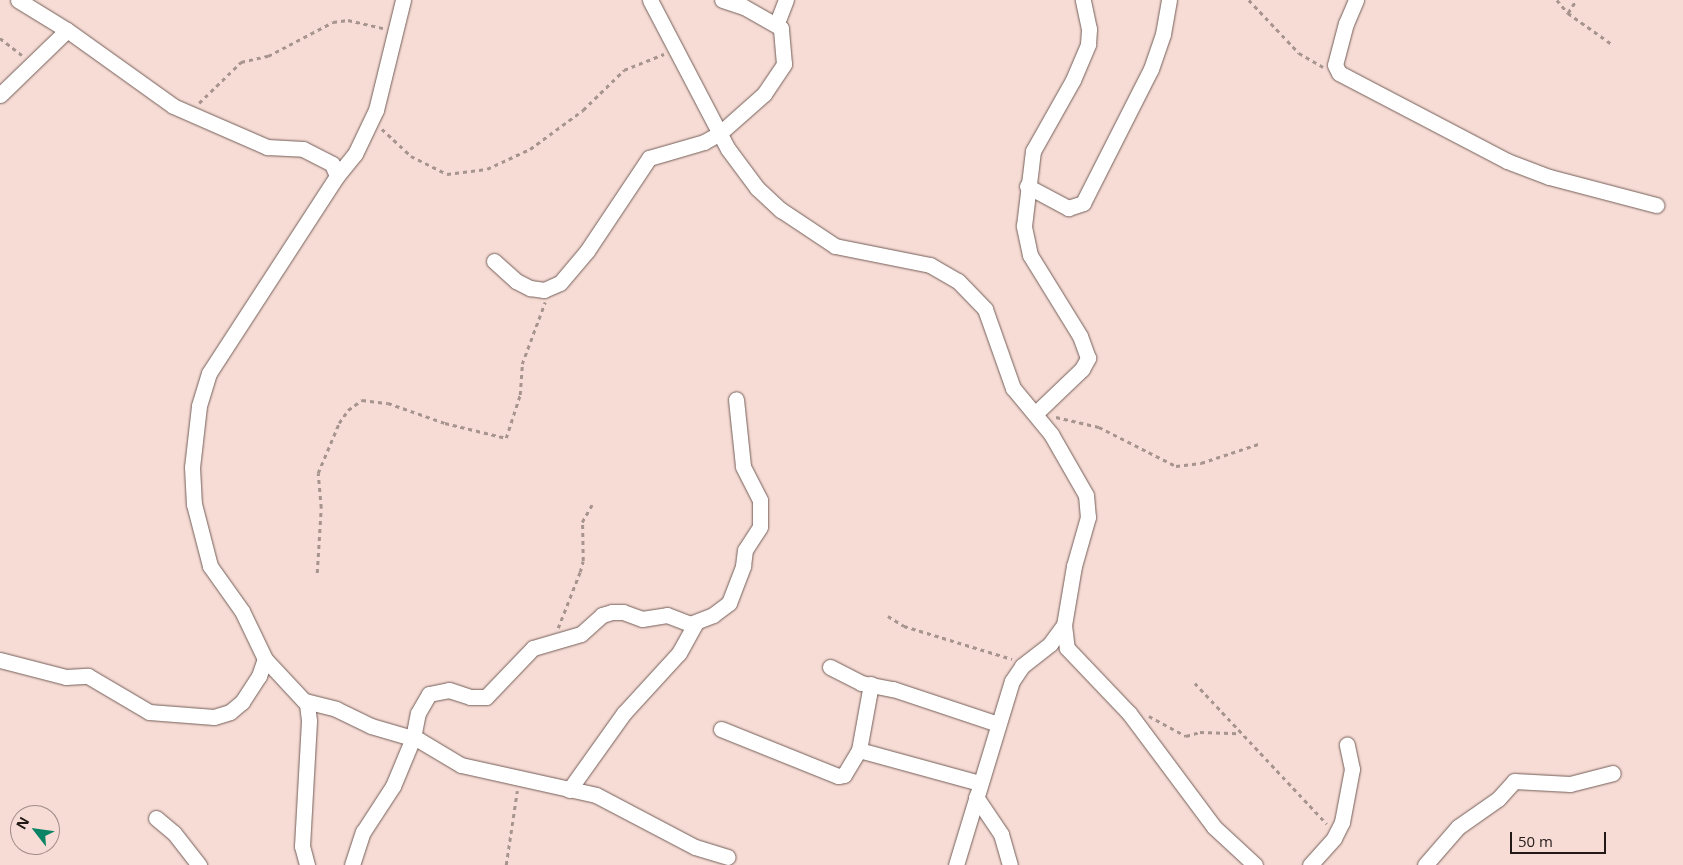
<!DOCTYPE html>
<html>
<head>
<meta charset="utf-8">
<style>
  body { margin:0 }
  #map { position:relative; width:1683px; height:865px; overflow:hidden; background:#f6dcd5; font-family:"Open Sans",sans-serif }
  div>[style] { position:absolute }
  [style*='--x'] { left:calc(var(--x)*1px); top:calc(var(--y)*1px); width:calc(var(--w)*1px); rotate:calc(var(--a)*1deg) }
  .path>* { height:2.5px; margin-top:-1.25px; transform-origin:0; background:repeating-linear-gradient(90deg,#a7948e 0 4px,transparent 0 8px) }
  .roads { filter:drop-shadow(0 0 1px #745e58) drop-shadow(0 0 1px #745e58) }
  .minor>* { height:15px; margin:-7.5px; padding:0 7.5px; transform-origin:7.5px; border-radius:7.5px; background:#fff }
  span { translate:-50% -50%; white-space:nowrap; text-align:center; line-height:1.15; -webkit-text-stroke:5px #f6dcd5; paint-order:stroke }
  .north { position:absolute; left:10px; top:805px; width:50px; height:50px; box-sizing:border-box; background:#f6dcd5; border:1px solid #a28e89; border-radius:50%; rotate:300deg; font-size:14px; font-weight:700; line-height:20px; text-align:center; color:#231a18 }
  .north::after { content:''; display:block; margin:auto; width:18px; height:22px; background:#0a8465; clip-path:polygon(50% 0,100% 100%,50% 72%,0 100%) }
  .scale { position:absolute; left:1510px; top:832px; width:96px; height:22px; box-sizing:border-box; border:2px solid #231a18; border-top:0; padding-left:6px; font-size:15px; line-height:18px; white-space:nowrap; color:#231a18; -webkit-text-stroke:4px #f6dcd5; paint-order:stroke }
</style>
</head>
<body>
<div id="map">
  <div class="path">
    <i style="--x:1249;--y:0;--w:73;--a:46.7"></i>
    <i style="--x:1299;--y:53;--w:28;--a:30"></i>
    <i style="--x:1557;--y:0;--w:17;--a:50"></i>
    <i style="--x:1568;--y:13;--w:55;--a:35.4"></i>
    <i style="--x:1568;--y:13;--w:15;--a:-58"></i>
    <i style="--x:0;--y:38;--w:28;--a:38"></i>
    <i style="--x:199;--y:103;--w:59;--a:-44.3"></i>
    <i style="--x:241;--y:62;--w:28;--a:-13"></i>
    <i style="--x:268;--y:56;--w:73;--a:-27.6"></i>
    <i style="--x:333;--y:22;--w:15;--a:-8"></i>
    <i style="--x:348;--y:20;--w:36;--a:13"></i>
    <i style="--x:382;--y:129;--w:40;--a:43"></i>
    <i style="--x:411;--y:156;--w:40;--a:26.6"></i>
    <i style="--x:447;--y:174;--w:40;--a:-7.1"></i>
    <i style="--x:487;--y:169;--w:47;--a:-24.9"></i>
    <i style="--x:530;--y:149;--w:66;--a:-36.3"></i>
    <i style="--x:583;--y:110;--w:57;--a:-44.3"></i>
    <i style="--x:624;--y:70;--w:43;--a:-21.8"></i>
    <i style="--x:1056;--y:417;--w:44;--a:13.1"></i>
    <i style="--x:1099;--y:427;--w:86;--a:26.9"></i>
    <i style="--x:1176;--y:466;--w:25;--a:-7"></i>
    <i style="--x:1201;--y:463;--w:63;--a:-18.4"></i>
    <i style="--x:317;--y:573;--w:65;--a:-86.5"></i>
    <i style="--x:321;--y:508;--w:35;--a:-95"></i>
    <i style="--x:318;--y:473;--w:54;--a:-67.2"></i>
    <i style="--x:339;--y:423;--w:16;--a:-55"></i>
    <i style="--x:348;--y:410;--w:17;--a:-36"></i>
    <i style="--x:362;--y:400;--w:26;--a:7"></i>
    <i style="--x:388;--y:403;--w:60;--a:19.3"></i>
    <i style="--x:445;--y:423;--w:63;--a:13.8"></i>
    <i style="--x:506;--y:438;--w:45;--a:-72"></i>
    <i style="--x:520;--y:395;--w:31;--a:-86"></i>
    <i style="--x:522;--y:364;--w:66;--a:-69.6"></i>
    <i style="--x:888;--y:616;--w:19;--a:32"></i>
    <i style="--x:904;--y:626;--w:113;--a:17"></i>
    <i style="--x:558;--y:628;--w:60;--a:-68.6"></i>
    <i style="--x:580;--y:572;--w:11;--a:-75"></i>
    <i style="--x:583;--y:561;--w:39;--a:-91"></i>
    <i style="--x:582;--y:522;--w:20;--a:-60"></i>
    <i style="--x:1195;--y:683;--w:193;--a:46.9"></i>
    <i style="--x:1149;--y:716;--w:42;--a:28.4"></i>
    <i style="--x:1186;--y:736;--w:15;--a:-16"></i>
    <i style="--x:1200;--y:732;--w:38;--a:2"></i>
    <i style="--x:506;--y:865;--w:75;--a:-81.5"></i>
  </div>
  <div class="roads">
    <div class="minor">
      <i style="--x:18;--y:0;--w:57;--a:31.5"></i>
      <i style="--x:67;--y:30;--w:130;--a:35.6"></i>
      <i style="--x:173;--y:106;--w:103;--a:23.6"></i>
      <i style="--x:267;--y:147;--w:36;--a:3"></i>
      <i style="--x:303;--y:149;--w:33;--a:27"></i>
      <i style="--x:332;--y:164;--w:13;--a:67"></i>
      <i style="--x:337;--y:176;--w:235;--a:123"></i>
      <i style="--x:209;--y:373;--w:34;--a:107"></i>
      <i style="--x:199;--y:406;--w:61;--a:96.5"></i>
      <i style="--x:192;--y:467;--w:37;--a:87"></i>
      <i style="--x:194;--y:504;--w:64;--a:75.5"></i>
      <i style="--x:210;--y:566;--w:55;--a:54.6"></i>
      <i style="--x:242;--y:611;--w:53;--a:64.4"></i>
      <i style="--x:265;--y:659;--w:62;--a:47"></i>
      <i style="--x:307;--y:704;--w:17;--a:83"></i>
      <i style="--x:309;--y:721;--w:125;--a:93.2"></i>
      <i style="--x:302;--y:846;--w:20;--a:75"></i>
      <i style="--x:650;--y:0;--w:168;--a:62.4"></i>
      <i style="--x:728;--y:149;--w:49;--a:53.4"></i>
      <i style="--x:757;--y:188;--w:33;--a:43"></i>
      <i style="--x:781;--y:210;--w:65;--a:33.7"></i>
      <i style="--x:835;--y:246;--w:97;--a:11.3"></i>
      <i style="--x:930;--y:265;--w:32;--a:30"></i>
      <i style="--x:958;--y:281;--w:39;--a:46"></i>
      <i style="--x:985;--y:309;--w:84;--a:70.5"></i>
      <i style="--x:1013;--y:388;--w:60;--a:50.4"></i>
      <i style="--x:1051;--y:434;--w:70;--a:60.2"></i>
      <i style="--x:1086;--y:495;--w:22;--a:85"></i>
      <i style="--x:1088;--y:517;--w:51;--a:105.9"></i>
      <i style="--x:1074;--y:566;--w:60;--a:99.6"></i>
      <i style="--x:1064;--y:625;--w:23;--a:83"></i>
      <i style="--x:1067;--y:648;--w:90;--a:46.4"></i>
      <i style="--x:1129;--y:713;--w:142;--a:53.3"></i>
      <i style="--x:1214;--y:827;--w:56;--a:42.8"></i>
      <i style="--x:1356;--y:0;--w:25;--a:113"></i>
      <i style="--x:1346;--y:23;--w:43;--a:104.7"></i>
      <i style="--x:1335;--y:65;--w:9;--a:63"></i>
      <i style="--x:1339;--y:73;--w:190;--a:27.6"></i>
      <i style="--x:1507;--y:161;--w:45;--a:20.9"></i>
      <i style="--x:1549;--y:177;--w:111;--a:14.7"></i>
      <i style="--x:777;--y:23;--w:25;--a:-69"></i>
      <i style="--x:0;--y:95;--w:93;--a:-44.1"></i>
      <i style="--x:337;--y:176;--w:28;--a:-51"></i>
      <i style="--x:355;--y:154;--w:49;--a:-64.5"></i>
      <i style="--x:376;--y:110;--w:113;--a:-76.2"></i>
      <i style="--x:1027;--y:186;--w:47;--a:28.2"></i>
      <i style="--x:1068;--y:208;--w:16;--a:-18"></i>
      <i style="--x:1083;--y:203;--w:150;--a:-63.1"></i>
      <i style="--x:1151;--y:69;--w:37;--a:-71"></i>
      <i style="--x:1163;--y:34;--w:35;--a:-80"></i>
      <i style="--x:494;--y:261;--w:30;--a:42"></i>
      <i style="--x:516;--y:281;--w:16;--a:27"></i>
      <i style="--x:530;--y:288;--w:14;--a:8"></i>
      <i style="--x:544;--y:290;--w:17;--a:-24"></i>
      <i style="--x:560;--y:283;--w:42;--a:-49.8"></i>
      <i style="--x:587;--y:251;--w:112;--a:-56.3"></i>
      <i style="--x:649;--y:158;--w:57;--a:-16.2"></i>
      <i style="--x:704;--y:142;--w:18;--a:-29"></i>
      <i style="--x:720;--y:133;--w:59;--a:-41.6"></i>
      <i style="--x:764;--y:94;--w:36;--a:-56"></i>
      <i style="--x:784;--y:64;--w:36;--a:-95"></i>
      <i style="--x:781;--y:28;--w:43;--a:-150.4"></i>
      <i style="--x:744;--y:7;--w:23;--a:-162"></i>
      <i style="--x:1036;--y:413;--w:64;--a:-43.7"></i>
      <i style="--x:1082;--y:369;--w:13;--a:-61"></i>
      <i style="--x:1088;--y:358;--w:23;--a:-110"></i>
      <i style="--x:1080;--y:336;--w:95;--a:-121.7"></i>
      <i style="--x:1030;--y:255;--w:30;--a:-102"></i>
      <i style="--x:1024;--y:226;--w:76;--a:-83.2"></i>
      <i style="--x:1033;--y:151;--w:81;--a:-60.6"></i>
      <i style="--x:1073;--y:80;--w:39;--a:-67"></i>
      <i style="--x:1088;--y:44;--w:15;--a:-86"></i>
      <i style="--x:1089;--y:29;--w:30;--a:-102"></i>
      <i style="--x:0;--y:660;--w:68;--a:14.4"></i>
      <i style="--x:66;--y:677;--w:22;--a:-3"></i>
      <i style="--x:88;--y:676;--w:71;--a:30.5"></i>
      <i style="--x:149;--y:712;--w:65;--a:4.4"></i>
      <i style="--x:214;--y:717;--w:17;--a:-17"></i>
      <i style="--x:230;--y:712;--w:16;--a:-40"></i>
      <i style="--x:242;--y:702;--w:31;--a:-57"></i>
      <i style="--x:259;--y:676;--w:18;--a:-71"></i>
      <i style="--x:830;--y:667;--w:35;--a:27"></i>
      <i style="--x:861;--y:683;--w:33;--a:11"></i>
      <i style="--x:893;--y:689;--w:111;--a:18.4"></i>
      <i style="--x:305;--y:701;--w:32;--a:14"></i>
      <i style="--x:336;--y:709;--w:39;--a:26"></i>
      <i style="--x:371;--y:726;--w:50;--a:16.3"></i>
      <i style="--x:419;--y:740;--w:49;--a:30.8"></i>
      <i style="--x:461;--y:765;--w:138;--a:12.5"></i>
      <i style="--x:596;--y:795;--w:112;--a:27.7"></i>
      <i style="--x:695;--y:847;--w:34;--a:17"></i>
      <i style="--x:721;--y:729;--w:126;--a:21.9"></i>
      <i style="--x:838;--y:776;--w:6;--a:-9"></i>
      <i style="--x:844;--y:775;--w:29;--a:-59"></i>
      <i style="--x:859;--y:750;--w:67;--a:-79.7"></i>
      <i style="--x:859;--y:750;--w:125;--a:15.3"></i>
      <i style="--x:569;--y:790;--w:95;--a:-54.5"></i>
      <i style="--x:624;--y:713;--w:81;--a:-47.5"></i>
      <i style="--x:679;--y:653;--w:35;--a:-61"></i>
      <i style="--x:976;--y:797;--w:45;--a:56"></i>
      <i style="--x:1001;--y:834;--w:32;--a:74"></i>
      <i style="--x:156;--y:818;--w:23;--a:40"></i>
      <i style="--x:174;--y:833;--w:41;--a:52"></i>
      <i style="--x:352;--y:865;--w:35;--a:-72"></i>
      <i style="--x:363;--y:832;--w:55;--a:-56.9"></i>
      <i style="--x:393;--y:786;--w:52;--a:-67.4"></i>
      <i style="--x:413;--y:738;--w:25;--a:-79"></i>
      <i style="--x:418;--y:713;--w:22;--a:-60"></i>
      <i style="--x:429;--y:694;--w:20;--a:-11"></i>
      <i style="--x:449;--y:690;--w:22;--a:18"></i>
      <i style="--x:470;--y:697;--w:16;--a:0"></i>
      <i style="--x:486;--y:697;--w:68;--a:-46.2"></i>
      <i style="--x:533;--y:648;--w:50;--a:-16.3"></i>
      <i style="--x:581;--y:634;--w:28;--a:-42"></i>
      <i style="--x:602;--y:615;--w:10;--a:-17"></i>
      <i style="--x:612;--y:612;--w:11;--a:0"></i>
      <i style="--x:623;--y:612;--w:20;--a:20"></i>
      <i style="--x:642;--y:619;--w:25;--a:-9"></i>
      <i style="--x:667;--y:615;--w:25;--a:21"></i>
      <i style="--x:690;--y:624;--w:25;--a:-21"></i>
      <i style="--x:713;--y:615;--w:20;--a:-37"></i>
      <i style="--x:729;--y:603;--w:40;--a:-69"></i>
      <i style="--x:743;--y:566;--w:16;--a:-83"></i>
      <i style="--x:745;--y:550;--w:27;--a:-57"></i>
      <i style="--x:760;--y:527;--w:27;--a:-90"></i>
      <i style="--x:760;--y:500;--w:38;--a:-117"></i>
      <i style="--x:743;--y:466;--w:67;--a:-96"></i>
      <i style="--x:956;--y:865;--w:192;--a:-73.1"></i>
      <i style="--x:1012;--y:681;--w:18;--a:-56"></i>
      <i style="--x:1022;--y:666;--w:36;--a:-38"></i>
      <i style="--x:1050;--y:644;--w:24;--a:-54"></i>
      <i style="--x:1310;--y:865;--w:36;--a:-48"></i>
      <i style="--x:1334;--y:838;--w:18;--a:-63"></i>
      <i style="--x:1342;--y:822;--w:54;--a:-79.3"></i>
      <i style="--x:1352;--y:769;--w:25;--a:-102"></i>
      <i style="--x:1425;--y:865;--w:50;--a:-49"></i>
      <i style="--x:1458;--y:827;--w:49;--a:-35"></i>
      <i style="--x:1498;--y:799;--w:24;--a:-48"></i>
      <i style="--x:1514;--y:781;--w:56;--a:3.1"></i>
      <i style="--x:1570;--y:784;--w:44;--a:-14.3"></i>
    </div>
  </div>
  <div class="north">N</div>
  <div class="scale">50 m</div>
</div>
</body>
</html>
